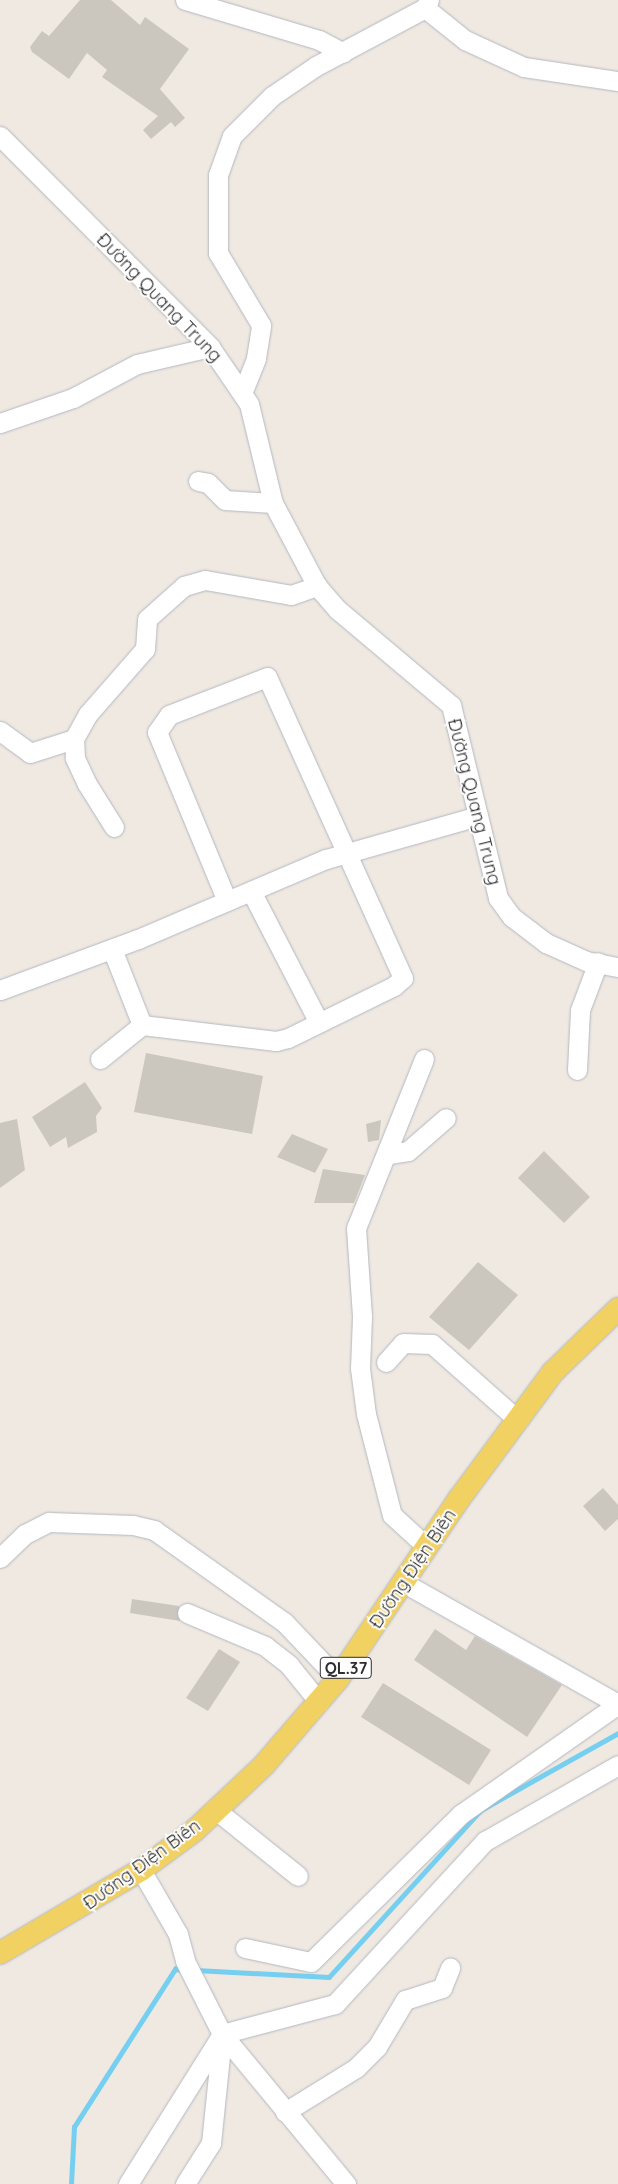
<!DOCTYPE html>
<html>
<head>
<meta charset="utf-8">
<style>
  body { margin:0 }
  #map { position:relative; width:618px; height:2184px; overflow:hidden; background:#efe9e1; font-family:Quicksand,sans-serif }
  div>[style] { position:absolute }
  [style*='--x'] { left:calc(var(--x)*1px); top:calc(var(--y)*1px); width:calc(var(--w)*1px); rotate:calc(var(--a)*1deg) }
  .stream>* { height:4.5px; margin:-2.25px; padding:0 2.25px; transform-origin:2.25px; border-radius:2.25px; background:#75cff0 }
  .building>* { inset:0; background:#cbc7bf }
  .roads { filter:drop-shadow(0 0 1px #b4b7c1) drop-shadow(0 0 1px #b4b7c1) }
  .minor>* { height:19px; margin:-9.5px; padding:0 9.5px; transform-origin:9.5px; border-radius:9.5px; background:#fff }
  .major>* { height:22px; margin:-11px; padding:0 11px; transform-origin:11px; border-radius:11px; background:#f2d163 }
  span { translate:-50% -50%; white-space:nowrap; text-align:center; line-height:1.15; -webkit-text-stroke:4px #fff; paint-order:stroke }
  .shield-label span { padding:1px 4px; background:#fff; border:1px solid; border-radius:4px; -webkit-text-stroke-width:0 }
  .shield-label { font-size:16px; color:#2e2e2e; font-weight:700 }
  .street-label { font-size:18px; color:#2e2e2e }
</style>
</head>
<body>
<div id="map">
  <div class="stream">
    <i style="--x:196;--y:1970;--w:133;--a:3"></i>
    <i style="--x:329;--y:1977;--w:226;--a:-47.7"></i>
    <i style="--x:481;--y:1810;--w:157;--a:-29.3"></i>
    <i style="--x:71;--y:2184;--w:57;--a:-87"></i>
    <i style="--x:74;--y:2127;--w:188;--a:-57.4"></i>
    <i style="--x:175;--y:1969;--w:8;--a:7"></i>
  </div>
  <div class="building">
    <i style="clip-path:polygon(80px 0,111px 0,140px 25px,145px 17px,189px 49px,160px 89px,185px 118px,175px 127px,171px 122px,151px 139px,143px 130px,158px 116px,102px 77px,107px 70px,87px 53px,69px 79px,32px 52px,30px 47px,42px 31px,49px 36px)"></i>
    <i style="clip-path:polygon(146px 1053px,263px 1076px,252px 1134px,134px 1112px)"></i>
    <i style="clip-path:polygon(85px 1082px,102px 1108px,96px 1116px,97px 1132px,68px 1148px,66px 1137px,50px 1147px,32px 1117px)"></i>
    <i style="clip-path:polygon(17px 1119px,25px 1170px,0 1188px,0 1123px)"></i>
    <i style="clip-path:polygon(381px 1120px,379px 1140px,368px 1142px,366px 1124px)"></i>
    <i style="clip-path:polygon(292px 1134px,328px 1149px,315px 1173px,277px 1157px)"></i>
    <i style="clip-path:polygon(544px 1151px,590px 1197px,564px 1223px,518px 1178px)"></i>
    <i style="clip-path:polygon(323px 1169px,365px 1175px,354px 1203px,314px 1203px)"></i>
    <i style="clip-path:polygon(478px 1262px,518px 1295px,469px 1350px,429px 1317px)"></i>
    <i style="clip-path:polygon(603px 1488px,618px 1505px,618px 1519px,605px 1531px,583px 1506px)"></i>
    <i style="clip-path:polygon(132px 1599px,179px 1606px,180px 1621px,130px 1613px)"></i>
    <i style="clip-path:polygon(435px 1629px,466px 1650px,475px 1636px,562px 1685px,527px 1737px,414px 1660px)"></i>
    <i style="clip-path:polygon(219px 1649px,240px 1662px,208px 1711px,186px 1698px)"></i>
    <i style="clip-path:polygon(383px 1683px,491px 1750px,469px 1785px,361px 1717px)"></i>
  </div>
  <div class="roads">
    <div class="minor">
      <i style="--x:185;--y:0;--w:140;--a:16.6"></i>
      <i style="--x:319;--y:40;--w:27;--a:28"></i>
      <i style="--x:429;--y:0;--w:9;--a:117"></i>
      <i style="--x:425;--y:8;--w:51;--a:38.7"></i>
      <i style="--x:465;--y:40;--w:65;--a:24.6"></i>
      <i style="--x:524;--y:67;--w:95;--a:8.5"></i>
      <i style="--x:0;--y:136;--w:298;--a:45.1"></i>
      <i style="--x:210;--y:347;--w:69;--a:55.6"></i>
      <i style="--x:249;--y:404;--w:102;--a:76.4"></i>
      <i style="--x:273;--y:503;--w:94;--a:62.1"></i>
      <i style="--x:317;--y:586;--w:32;--a:49"></i>
      <i style="--x:338;--y:610;--w:148;--a:40.1"></i>
      <i style="--x:451;--y:705;--w:199;--a:76.3"></i>
      <i style="--x:498;--y:898;--w:24;--a:54"></i>
      <i style="--x:512;--y:917;--w:43;--a:37.4"></i>
      <i style="--x:546;--y:943;--w:44;--a:24.2"></i>
      <i style="--x:586;--y:961;--w:33;--a:11"></i>
      <i style="--x:243;--y:391;--w:35;--a:-68"></i>
      <i style="--x:256;--y:358;--w:33;--a:-81"></i>
      <i style="--x:261;--y:325;--w:84;--a:-120.8"></i>
      <i style="--x:218;--y:253;--w:78;--a:-90"></i>
      <i style="--x:218;--y:175;--w:41;--a:-70.3"></i>
      <i style="--x:232;--y:136;--w:57;--a:-45"></i>
      <i style="--x:272;--y:96;--w:53;--a:-34.3"></i>
      <i style="--x:316;--y:66;--w:123;--a:-28"></i>
      <i style="--x:0;--y:423;--w:77;--a:-18.9"></i>
      <i style="--x:73;--y:398;--w:72;--a:-28"></i>
      <i style="--x:137;--y:364;--w:75;--a:-13.1"></i>
      <i style="--x:198;--y:481;--w:10;--a:11"></i>
      <i style="--x:208;--y:483;--w:24;--a:45"></i>
      <i style="--x:225;--y:500;--w:48;--a:3.6"></i>
      <i style="--x:0;--y:731;--w:37;--a:36"></i>
      <i style="--x:30;--y:753;--w:46;--a:-17.7"></i>
      <i style="--x:114;--y:827;--w:51;--a:-122.1"></i>
      <i style="--x:87;--y:784;--w:29;--a:-115"></i>
      <i style="--x:75;--y:758;--w:19;--a:-93"></i>
      <i style="--x:74;--y:739;--w:29;--a:-61"></i>
      <i style="--x:88;--y:714;--w:86;--a:-48.8"></i>
      <i style="--x:145;--y:649;--w:30;--a:-86"></i>
      <i style="--x:147;--y:619;--w:50;--a:-41.7"></i>
      <i style="--x:184;--y:586;--w:22;--a:-16"></i>
      <i style="--x:205;--y:580;--w:87;--a:9.9"></i>
      <i style="--x:291;--y:595;--w:28;--a:-19"></i>
      <i style="--x:251;--y:891;--w:148;--a:62.7"></i>
      <i style="--x:112;--y:949;--w:82;--a:68.5"></i>
      <i style="--x:0;--y:990;--w:147;--a:-20.3"></i>
      <i style="--x:138;--y:939;--w:204;--a:-23.1"></i>
      <i style="--x:326;--y:859;--w:158;--a:-15.8"></i>
      <i style="--x:100;--y:1059;--w:54;--a:-39"></i>
      <i style="--x:142;--y:1025;--w:135;--a:6.8"></i>
      <i style="--x:276;--y:1041;--w:12;--a:-14"></i>
      <i style="--x:288;--y:1038;--w:118;--a:-26.1"></i>
      <i style="--x:394;--y:986;--w:12;--a:-42"></i>
      <i style="--x:403;--y:978;--w:330;--a:-114.3"></i>
      <i style="--x:267;--y:677;--w:105;--a:158.8"></i>
      <i style="--x:169;--y:715;--w:21;--a:125"></i>
      <i style="--x:157;--y:732;--w:183;--a:67.5"></i>
      <i style="--x:424;--y:1059;--w:182;--a:111.9"></i>
      <i style="--x:356;--y:1228;--w:89;--a:86.1"></i>
      <i style="--x:362;--y:1317;--w:51;--a:92.2"></i>
      <i style="--x:360;--y:1368;--w:46;--a:82.6"></i>
      <i style="--x:366;--y:1414;--w:104;--a:75.6"></i>
      <i style="--x:392;--y:1515;--w:47;--a:42.4"></i>
      <i style="--x:577;--y:1070;--w:60;--a:-87.1"></i>
      <i style="--x:580;--y:1010;--w:51;--a:-69.4"></i>
      <i style="--x:389;--y:1154;--w:19;--a:-9"></i>
      <i style="--x:408;--y:1151;--w:50;--a:-41"></i>
      <i style="--x:386;--y:1362;--w:25;--a:-48"></i>
      <i style="--x:403;--y:1343;--w:29;--a:2"></i>
      <i style="--x:432;--y:1344;--w:115;--a:41.5"></i>
      <i style="--x:0;--y:1558;--w:35;--a:-44"></i>
      <i style="--x:25;--y:1534;--w:27;--a:-27"></i>
      <i style="--x:49;--y:1522;--w:84;--a:2"></i>
      <i style="--x:133;--y:1525;--w:22;--a:13"></i>
      <i style="--x:154;--y:1530;--w:159;--a:35.3"></i>
      <i style="--x:284;--y:1622;--w:79;--a:46.5"></i>
      <i style="--x:404;--y:1583;--w:246;--a:29.5"></i>
      <i style="--x:187;--y:1613;--w:85;--a:22.9"></i>
      <i style="--x:265;--y:1646;--w:31;--a:38"></i>
      <i style="--x:289;--y:1665;--w:48;--a:51"></i>
      <i style="--x:216;--y:1810;--w:105;--a:38.8"></i>
      <i style="--x:141;--y:1870;--w:74;--a:60"></i>
      <i style="--x:178;--y:1934;--w:28;--a:75"></i>
      <i style="--x:185;--y:1961;--w:82;--a:63.1"></i>
      <i style="--x:222;--y:2034;--w:195;--a:50.4"></i>
      <i style="--x:245;--y:1948;--w:67;--a:12"></i>
      <i style="--x:311;--y:1962;--w:211;--a:-44.6"></i>
      <i style="--x:461;--y:1814;--w:192;--a:-35"></i>
      <i style="--x:285;--y:2112;--w:84;--a:-31.8"></i>
      <i style="--x:356;--y:2068;--w:30;--a:-45"></i>
      <i style="--x:377;--y:2047;--w:55;--a:-59.2"></i>
      <i style="--x:405;--y:2000;--w:39;--a:-18"></i>
      <i style="--x:442;--y:1988;--w:22;--a:-68"></i>
      <i style="--x:128;--y:2184;--w:177;--a:-57.9"></i>
      <i style="--x:222;--y:2034;--w:117;--a:-14.9"></i>
      <i style="--x:335;--y:2004;--w:222;--a:-47.4"></i>
      <i style="--x:485;--y:1841;--w:153;--a:-29.7"></i>
      <i style="--x:185;--y:2184;--w:49;--a:-57.6"></i>
      <i style="--x:211;--y:2143;--w:107;--a:-84.1"></i>
    </div>
    <div class="major">
      <i style="--x:0;--y:1953;--w:164;--a:-30.5"></i>
      <i style="--x:141;--y:1870;--w:66;--a:-36.3"></i>
      <i style="--x:194;--y:1831;--w:96;--a:-43.3"></i>
      <i style="--x:264;--y:1765;--w:113;--a:-49.3"></i>
      <i style="--x:338;--y:1679;--w:217;--a:-56.1"></i>
      <i style="--x:459;--y:1499;--w:158;--a:-53.5"></i>
      <i style="--x:553;--y:1372;--w:91;--a:-44.1"></i>
    </div>
  </div>
  <div class="shield-label">
    <span style="left:346px;top:1668px">QL.37</span>
  </div>
  <div class="street-label">
    <span style="left:159px;top:298px;rotate:46deg">Đường Quang Trung</span>
    <span style="left:474px;top:802px;rotate:76deg">Đường Quang Trung</span>
    <span style="left:413px;top:1569px;rotate:-56deg">Đường Điện Biên</span>
    <span style="left:142px;top:1865px;rotate:-36deg">Đường Điện Biên</span>
  </div>
</div>
</body>
</html>
